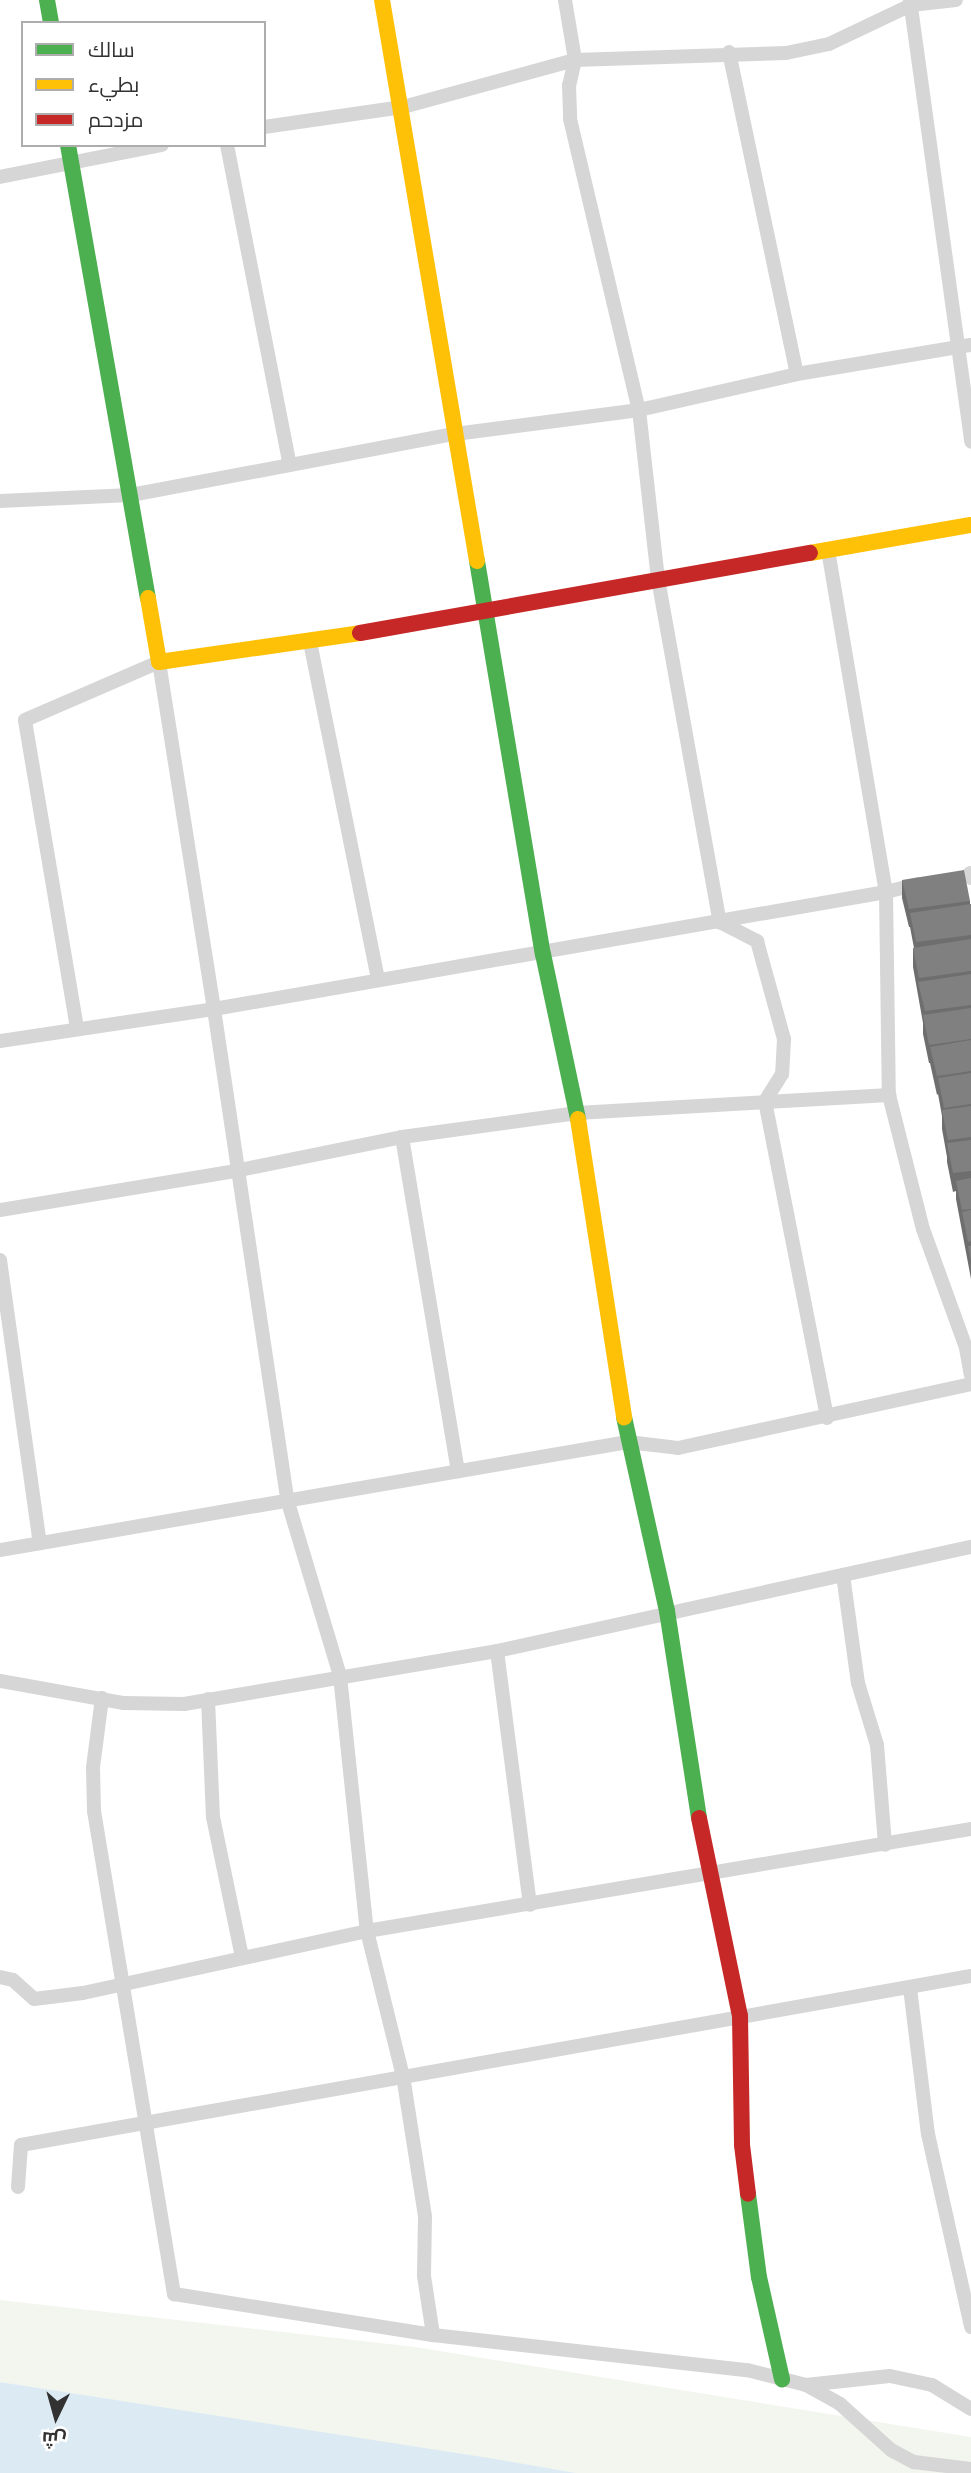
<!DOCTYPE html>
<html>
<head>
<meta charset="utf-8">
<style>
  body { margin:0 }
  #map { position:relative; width:971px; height:2473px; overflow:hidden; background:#fff; font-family:"Source Sans 3",Cairo,sans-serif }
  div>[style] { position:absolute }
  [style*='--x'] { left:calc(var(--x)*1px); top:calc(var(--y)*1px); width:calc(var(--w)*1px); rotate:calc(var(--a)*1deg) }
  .green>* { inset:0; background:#f2f6ee }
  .water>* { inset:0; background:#dcebf3 }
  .street>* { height:14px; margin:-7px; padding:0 7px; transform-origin:7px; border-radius:7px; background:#d6d6d6 }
  .fast>* { height:16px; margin:-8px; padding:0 8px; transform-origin:8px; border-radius:8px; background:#4caf50 }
  .slow>* { height:16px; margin:-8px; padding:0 8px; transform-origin:8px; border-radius:8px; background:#ffc107 }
  .jam>* { height:16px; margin:-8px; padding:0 8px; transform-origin:8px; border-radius:8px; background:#c62828 }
  .wall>* { inset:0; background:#6e6e6e }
  .building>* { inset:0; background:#808080 }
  span { translate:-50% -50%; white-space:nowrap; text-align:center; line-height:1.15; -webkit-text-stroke:7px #fff; paint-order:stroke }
  .legend { position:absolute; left:21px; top:21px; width:245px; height:126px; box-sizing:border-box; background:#fff; border:2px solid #adadad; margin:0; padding:9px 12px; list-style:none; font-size:21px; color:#323232 }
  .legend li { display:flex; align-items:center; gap:14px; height:35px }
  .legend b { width:35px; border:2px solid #adadad }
  .north { position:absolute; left:21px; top:2382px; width:70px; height:70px; -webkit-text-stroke:5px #fff; paint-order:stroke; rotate:185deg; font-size:19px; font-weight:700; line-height:28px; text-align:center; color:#323232 }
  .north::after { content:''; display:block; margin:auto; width:24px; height:32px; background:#323232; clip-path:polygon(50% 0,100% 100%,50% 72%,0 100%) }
</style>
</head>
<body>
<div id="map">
  <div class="green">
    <i style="clip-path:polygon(0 2300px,415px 2347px,971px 2437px,971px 2473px,576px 2473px,0 2382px)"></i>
  </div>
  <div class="water">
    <i style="clip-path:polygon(0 2382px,489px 2458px,576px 2473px,0 2473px)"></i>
  </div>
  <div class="street">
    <i style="--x:565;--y:0;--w:61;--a:80.5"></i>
    <i style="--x:575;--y:60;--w:26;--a:103"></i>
    <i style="--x:569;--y:85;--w:34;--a:88"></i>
    <i style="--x:570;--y:119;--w:299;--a:76.7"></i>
    <i style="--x:639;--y:410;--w:170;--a:83.6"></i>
    <i style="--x:658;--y:579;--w:349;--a:79.8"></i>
    <i style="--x:720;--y:922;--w:42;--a:27.2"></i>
    <i style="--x:757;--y:941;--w:102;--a:74.6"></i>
    <i style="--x:784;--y:1039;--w:35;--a:93"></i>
    <i style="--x:782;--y:1074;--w:32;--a:122"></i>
    <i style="--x:765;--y:1101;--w:323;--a:78.9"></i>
    <i style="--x:910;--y:0;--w:446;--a:82.1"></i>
    <i style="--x:729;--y:52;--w:329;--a:78.1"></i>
    <i style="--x:264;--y:127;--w:140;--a:-8.2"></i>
    <i style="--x:403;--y:107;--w:178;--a:-15.3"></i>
    <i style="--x:575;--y:60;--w:211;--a:-1.9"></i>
    <i style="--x:786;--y:53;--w:44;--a:-11.8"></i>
    <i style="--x:829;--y:44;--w:91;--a:-25.4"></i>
    <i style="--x:911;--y:5;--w:45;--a:-6.3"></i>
    <i style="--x:227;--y:145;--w:323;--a:78.9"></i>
    <i style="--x:0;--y:177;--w:165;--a:-11.2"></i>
    <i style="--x:0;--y:501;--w:131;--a:-2.6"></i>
    <i style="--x:131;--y:495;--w:330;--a:-10.7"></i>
    <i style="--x:455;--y:434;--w:186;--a:-7.4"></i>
    <i style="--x:639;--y:410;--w:162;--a:-12.8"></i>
    <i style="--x:797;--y:374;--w:176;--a:-9.5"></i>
    <i style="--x:828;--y:550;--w:347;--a:80.4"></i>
    <i style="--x:886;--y:892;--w:33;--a:-14"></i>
    <i style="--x:310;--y:642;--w:344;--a:78.6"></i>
    <i style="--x:970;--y:873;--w:5;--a:79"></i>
    <i style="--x:77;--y:1028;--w:312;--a:-99.6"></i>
    <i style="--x:25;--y:720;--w:146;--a:-23.4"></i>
    <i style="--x:159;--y:662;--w:351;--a:81"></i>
    <i style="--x:214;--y:1009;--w:682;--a:-9.88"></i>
    <i style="--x:886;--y:892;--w:203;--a:89.2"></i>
    <i style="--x:889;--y:1095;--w:138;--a:75.8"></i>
    <i style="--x:923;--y:1229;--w:127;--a:70.1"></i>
    <i style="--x:966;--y:1348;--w:27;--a:80"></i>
    <i style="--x:0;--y:1041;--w:216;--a:-8.5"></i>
    <i style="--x:214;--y:1009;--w:495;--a:81.5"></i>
    <i style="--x:287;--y:1499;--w:185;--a:73.3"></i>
    <i style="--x:340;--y:1676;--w:256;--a:84"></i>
    <i style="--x:367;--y:1931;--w:149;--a:76.1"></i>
    <i style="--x:403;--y:2076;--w:143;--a:81.1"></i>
    <i style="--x:425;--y:2217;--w:59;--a:91"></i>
    <i style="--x:424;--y:2276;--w:60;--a:81.3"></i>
    <i style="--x:402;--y:1137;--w:339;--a:80.5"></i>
    <i style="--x:0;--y:1210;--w:238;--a:-9.4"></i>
    <i style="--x:235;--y:1171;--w:170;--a:-11.5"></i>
    <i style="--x:402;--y:1137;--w:177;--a:-7.8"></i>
    <i style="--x:577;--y:1113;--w:313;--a:-3.3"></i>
    <i style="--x:0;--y:1260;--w:286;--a:82"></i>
    <i style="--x:0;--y:1550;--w:637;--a:-9.76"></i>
    <i style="--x:628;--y:1442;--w:50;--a:6.8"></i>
    <i style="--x:678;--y:1448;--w:300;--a:-12.3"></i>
    <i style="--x:843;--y:1575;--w:109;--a:82.1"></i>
    <i style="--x:858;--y:1683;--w:65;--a:73"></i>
    <i style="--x:877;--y:1745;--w:100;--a:85.4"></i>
    <i style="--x:497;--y:1651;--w:256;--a:82.6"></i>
    <i style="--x:0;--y:1681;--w:126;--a:10.1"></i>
    <i style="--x:124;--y:1703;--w:60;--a:1"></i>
    <i style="--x:184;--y:1704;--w:317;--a:-9.6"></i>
    <i style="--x:497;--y:1651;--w:485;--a:-12.4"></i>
    <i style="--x:102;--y:1698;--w:70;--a:97.4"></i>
    <i style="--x:93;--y:1767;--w:44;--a:88.7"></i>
    <i style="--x:94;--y:1811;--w:490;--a:80.6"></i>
    <i style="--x:174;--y:2294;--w:262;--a:9"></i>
    <i style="--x:433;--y:2335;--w:316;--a:6.4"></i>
    <i style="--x:747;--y:2370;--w:61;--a:14.3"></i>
    <i style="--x:806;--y:2385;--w:39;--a:29"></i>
    <i style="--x:840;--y:2404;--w:69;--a:42"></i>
    <i style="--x:891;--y:2450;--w:26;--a:28"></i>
    <i style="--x:914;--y:2462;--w:57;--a:7"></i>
    <i style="--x:208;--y:1699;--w:118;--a:87.6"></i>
    <i style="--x:213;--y:1817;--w:143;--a:78.3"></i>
    <i style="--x:0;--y:1977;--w:13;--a:13"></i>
    <i style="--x:13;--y:1980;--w:28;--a:42"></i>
    <i style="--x:34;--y:1999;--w:49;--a:-7"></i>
    <i style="--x:83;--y:1993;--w:291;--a:-12.3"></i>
    <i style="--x:367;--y:1931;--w:613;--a:-9.59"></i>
    <i style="--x:910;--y:1988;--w:147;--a:83"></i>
    <i style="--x:928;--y:2134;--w:198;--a:77.4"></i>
    <i style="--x:18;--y:2187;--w:42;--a:-85.9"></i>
    <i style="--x:21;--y:2145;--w:965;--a:-10.09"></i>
    <i style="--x:806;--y:2385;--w:84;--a:-6.1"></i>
    <i style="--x:890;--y:2376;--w:43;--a:12.1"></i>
    <i style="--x:932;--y:2385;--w:46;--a:31.6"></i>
  </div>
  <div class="fast">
    <i style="--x:47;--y:0;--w:23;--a:80"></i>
    <i style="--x:68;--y:145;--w:460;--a:80"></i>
    <i style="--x:477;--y:561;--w:399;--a:80.5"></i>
    <i style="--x:543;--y:954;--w:169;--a:78"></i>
    <i style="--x:624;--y:1417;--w:199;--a:77.5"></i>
    <i style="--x:667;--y:1611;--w:209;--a:81.2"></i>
    <i style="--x:748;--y:2194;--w:84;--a:82.5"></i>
    <i style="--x:759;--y:2277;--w:105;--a:77.3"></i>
  </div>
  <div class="slow">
    <i style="--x:382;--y:0;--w:569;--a:80.39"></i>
    <i style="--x:810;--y:553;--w:163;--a:-9.9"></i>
    <i style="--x:148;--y:598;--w:65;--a:80.2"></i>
    <i style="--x:159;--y:662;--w:203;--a:-8.2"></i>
    <i style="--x:578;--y:1119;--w:302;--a:81.2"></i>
  </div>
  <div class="jam">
    <i style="--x:360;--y:633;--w:457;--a:-10.1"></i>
    <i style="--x:699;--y:1818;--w:202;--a:78.3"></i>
    <i style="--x:740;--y:2016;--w:129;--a:89.1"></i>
    <i style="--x:742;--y:2145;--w:49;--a:83"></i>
  </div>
  <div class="wall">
    <i style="clip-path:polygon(902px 880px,970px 901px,970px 904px,971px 904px,971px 1279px,956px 1199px,956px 1191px,953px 1192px,947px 1162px,947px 1157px,942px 1129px,942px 1116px,938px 1094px,937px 1095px,930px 1063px,929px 1063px,923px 1034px,923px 1023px,913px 967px,913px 948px,914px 948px,910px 927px,909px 927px,902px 898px)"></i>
  </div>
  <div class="building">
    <i style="clip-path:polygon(964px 870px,970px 901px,909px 909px,902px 880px)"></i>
    <i style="clip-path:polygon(971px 904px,971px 935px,916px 942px,910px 913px)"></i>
    <i style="clip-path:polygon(971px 939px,971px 971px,919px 978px,913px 948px)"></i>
    <i style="clip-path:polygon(971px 974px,971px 1005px,925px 1011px,918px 982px)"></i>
    <i style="clip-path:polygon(971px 1008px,971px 1039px,929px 1045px,923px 1015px)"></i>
    <i style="clip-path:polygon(971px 1040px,971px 1071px,937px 1076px,930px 1047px)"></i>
    <i style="clip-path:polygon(971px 1073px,971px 1104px,944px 1108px,938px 1078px)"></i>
    <i style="clip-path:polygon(971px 1106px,971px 1137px,948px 1140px,942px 1110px)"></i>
    <i style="clip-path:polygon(971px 1140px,971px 1171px,953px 1173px,947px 1143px)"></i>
    <i style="clip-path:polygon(971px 1178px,971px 1209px,962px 1210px,956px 1181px)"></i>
    <i style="clip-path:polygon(971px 1210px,971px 1241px,968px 1242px,962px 1212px)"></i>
    <i style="clip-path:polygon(968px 1246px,971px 1246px,971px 1261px)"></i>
  </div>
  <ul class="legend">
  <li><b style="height:9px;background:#4caf50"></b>سالك</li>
  <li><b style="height:9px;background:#ffc107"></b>بطيء</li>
  <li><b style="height:9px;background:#c62828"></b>مزدحم</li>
  </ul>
  <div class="north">ش</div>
</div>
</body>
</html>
